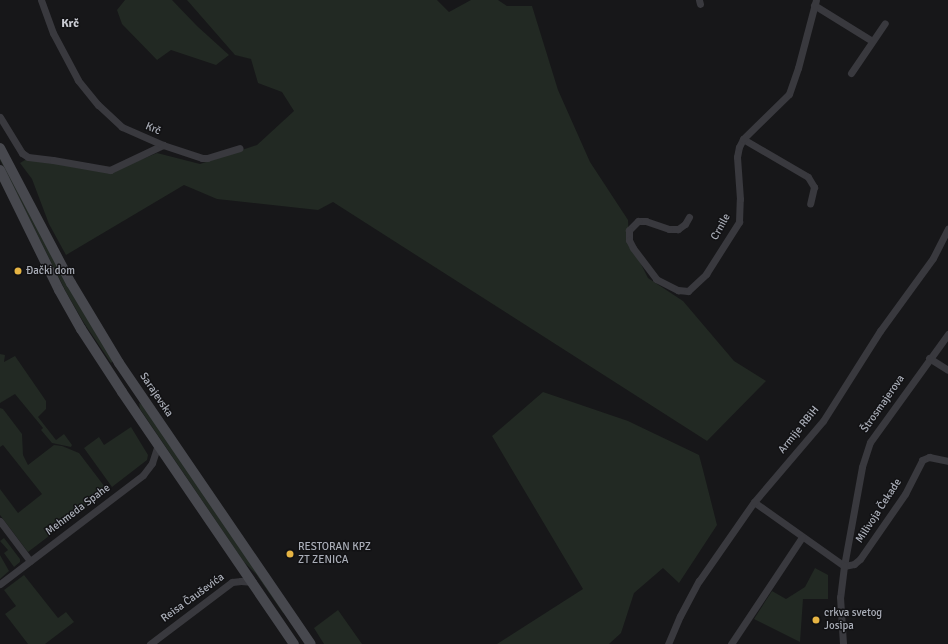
<!DOCTYPE html>
<html>
<head>
<meta charset="utf-8">
<style>
  body { margin:0 }
  #map { position:relative; width:948px; height:644px; overflow:hidden; background:#171719; font-family:Signika,sans-serif }
  div>[style] { position:absolute }
  [style*='--x'] { left:calc(var(--x)*1px); top:calc(var(--y)*1px); width:calc(var(--w)*1px); rotate:calc(var(--a)*1deg) }
  .green>* { inset:0; background:#222923 }
  .minor>* { height:7px; margin:-3.5px; padding:0 3.5px; transform-origin:3.5px; border-radius:3.5px; background:#39393e }
  .secondary>* { height:10px; margin:-5px; padding:0 5px; transform-origin:5px; border-radius:5px; background:#47484e }
  .dots>* { width:11px; height:11px; translate:-50% -50%; box-sizing:border-box; border:2px solid #121214; border-radius:50% }
  span { translate:-50% -50%; white-space:nowrap; text-align:center; line-height:1.15; -webkit-text-stroke:3px #121214; paint-order:stroke }
  .street-label { font-size:11px; color:#aaaeb8 }
  .poi-label { font-size:11px; color:#aaaeb8 }
  .left { translate:0 -50%; text-align:left }
  .neighbourhood-label { font-size:12px; color:#cbcdd4; font-weight:700 }
</style>
</head>
<body>
<div id="map">
  <div class="green">
    <i style="clip-path:polygon(125px 0,172px 0,197px 26px,229px 55px,216px 65px,171px 50px,157px 60px,122px 24px,117px 10px)"></i>
    <i style="clip-path:polygon(187px 0,437px 0,449px 12px,471px 0,498px 0,507px 6px,532px 6px,558px 90px,590px 162px,628px 220px,629px 240px,648px 278px,683px 301px,734px 361px,766px 381px,707px 441px,333px 202px,318px 210px,217px 199px,184px 185px,66px 255px,49px 224px,32px 179px,20px 163px,25px 160px,48px 161px,111px 172px,157px 153px,200px 164px,257px 145px,294px 111px,282px 92px,258px 83px,251px 59px,235px 55px)"></i>
    <i style="clip-path:polygon(0 156px,113px 361px,111px 363px,84px 323px,66px 292px,0 160px)"></i>
    <i style="clip-path:polygon(0 354px,5px 355px,4px 362px,15px 356px,46px 401px,46px 409px,38px 417px,56px 440px,64px 434px,72px 445px,71px 447px,52px 443px,41px 430px,43px 428px,15px 394px,0 403px)"></i>
    <i style="clip-path:polygon(543px 392px,628px 421px,699px 455px,703px 470px,717px 525px,679px 583px,663px 568px,634px 593px,621px 633px,609px 644px,497px 644px,583px 589px,492px 436px)"></i>
    <i style="clip-path:polygon(139px 403px,144px 406px,285px 612px,283px 613px,256px 574px,244px 562px,140px 409px)"></i>
    <i style="clip-path:polygon(0 408px,3px 409px,22px 434px,23px 455px,28px 465px,54px 445px,62px 446px,79px 453px,108px 491px,28px 552px,0 515px,0 489px,18px 513px,42px 494px,3px 445px,0 447px)"></i>
    <i style="clip-path:polygon(131px 427px,148px 455px,147px 460px,112px 487px,84px 448px,99px 437px,104px 445px)"></i>
    <i style="clip-path:polygon(4px 538px,20px 559px,20px 562px,14px 567px,4px 553px,8px 550px,0 541px)"></i>
    <i style="clip-path:polygon(0 555px,9px 571px,0 579px)"></i>
    <i style="clip-path:polygon(815px 568px,828px 575px,828px 599px,803px 599px,800px 642px,754px 619px,772px 591px,786px 599px,805px 587px)"></i>
    <i style="clip-path:polygon(24px 575px,58px 618px,66px 612px,74px 622px,45px 644px,28px 644px,5px 614px,16px 606px,4px 590px)"></i>
    <i style="clip-path:polygon(338px 610px,362px 644px,324px 644px,314px 628px)"></i>
  </div>
  <div class="minor">
    <i style="--x:699;--y:0;--w:4;--a:76"></i>
    <i style="--x:814;--y:5;--w:68;--a:31.8"></i>
    <i style="--x:851;--y:73;--w:60;--a:-55.8"></i>
    <i style="--x:0;--y:117;--w:42;--a:58.6"></i>
    <i style="--x:22;--y:153;--w:7;--a:34"></i>
    <i style="--x:28;--y:157;--w:25;--a:7"></i>
    <i style="--x:53;--y:160;--w:58;--a:10"></i>
    <i style="--x:110;--y:170;--w:59;--a:-25.3"></i>
    <i style="--x:163;--y:145;--w:45;--a:-156.3"></i>
    <i style="--x:122;--y:127;--w:33;--a:-137"></i>
    <i style="--x:98;--y:105;--w:32;--a:-129"></i>
    <i style="--x:78;--y:80;--w:53;--a:-118"></i>
    <i style="--x:53;--y:33;--w:35;--a:-110"></i>
    <i style="--x:743;--y:139;--w:75;--a:30.3"></i>
    <i style="--x:808;--y:177;--w:12;--a:59"></i>
    <i style="--x:814;--y:187;--w:17;--a:103"></i>
    <i style="--x:163;--y:145;--w:41;--a:18.4"></i>
    <i style="--x:202;--y:158;--w:5;--a:0"></i>
    <i style="--x:207;--y:158;--w:34;--a:-17"></i>
    <i style="--x:689;--y:217;--w:8;--a:120"></i>
    <i style="--x:685;--y:224;--w:9;--a:144"></i>
    <i style="--x:678;--y:229;--w:9;--a:180"></i>
    <i style="--x:669;--y:229;--w:24;--a:-161"></i>
    <i style="--x:646;--y:221;--w:8;--a:180"></i>
    <i style="--x:638;--y:221;--w:13;--a:135"></i>
    <i style="--x:629;--y:230;--w:10;--a:90"></i>
    <i style="--x:629;--y:240;--w:9;--a:63"></i>
    <i style="--x:633;--y:248;--w:39;--a:53"></i>
    <i style="--x:656;--y:279;--w:25;--a:27"></i>
    <i style="--x:678;--y:290;--w:10;--a:6"></i>
    <i style="--x:688;--y:291;--w:25;--a:-43"></i>
    <i style="--x:706;--y:274;--w:62;--a:-57.6"></i>
    <i style="--x:739;--y:222;--w:23;--a:-88"></i>
    <i style="--x:740;--y:199;--w:42;--a:-94.1"></i>
    <i style="--x:737;--y:157;--w:10;--a:-79"></i>
    <i style="--x:739;--y:147;--w:9;--a:-63"></i>
    <i style="--x:743;--y:139;--w:64;--a:-44.4"></i>
    <i style="--x:789;--y:94;--w:28;--a:-71"></i>
    <i style="--x:798;--y:68;--w:70;--a:-75.2"></i>
    <i style="--x:948;--y:334;--w:133;--a:125.8"></i>
    <i style="--x:870;--y:442;--w:26;--a:108"></i>
    <i style="--x:862;--y:467;--w:101;--a:100.3"></i>
    <i style="--x:844;--y:566;--w:10;--a:-11"></i>
    <i style="--x:854;--y:564;--w:8;--a:-40"></i>
    <i style="--x:860;--y:559;--w:79;--a:-55.3"></i>
    <i style="--x:905;--y:494;--w:38;--a:-63"></i>
    <i style="--x:922;--y:460;--w:8;--a:-23"></i>
    <i style="--x:929;--y:457;--w:19;--a:12"></i>
    <i style="--x:929;--y:358;--w:22;--a:32"></i>
    <i style="--x:754;--y:502;--w:110;--a:35.4"></i>
    <i style="--x:844;--y:566;--w:31;--a:97"></i>
    <i style="--x:840;--y:597;--w:47;--a:86.3"></i>
    <i style="--x:0;--y:521;--w:50;--a:53.1"></i>
    <i style="--x:0;--y:584;--w:180;--a:-37.3"></i>
    <i style="--x:143;--y:475;--w:15;--a:-53"></i>
    <i style="--x:152;--y:463;--w:19;--a:-72"></i>
    <i style="--x:150;--y:644;--w:103;--a:-37.1"></i>
    <i style="--x:232;--y:582;--w:9;--a:-6"></i>
    <i style="--x:241;--y:581;--w:12;--a:5"></i>
    <i style="--x:668;--y:644;--w:30;--a:-67"></i>
    <i style="--x:680;--y:616;--w:40;--a:-62"></i>
    <i style="--x:699;--y:581;--w:96;--a:-55.2"></i>
    <i style="--x:754;--y:502;--w:106;--a:-49.6"></i>
    <i style="--x:823;--y:421;--w:107;--a:-57.7"></i>
    <i style="--x:880;--y:331;--w:90;--a:-54"></i>
    <i style="--x:933;--y:258;--w:33;--a:-63"></i>
    <i style="--x:731;--y:644;--w:128;--a:-56.4"></i>
  </div>
  <div class="secondary">
    <i style="--x:0;--y:148;--w:153;--a:62.3"></i>
    <i style="--x:71;--y:283;--w:93;--a:59"></i>
    <i style="--x:119;--y:363;--w:340;--a:55.7"></i>
    <i style="--x:0;--y:170;--w:134;--a:63.8"></i>
    <i style="--x:59;--y:290;--w:45;--a:60.6"></i>
    <i style="--x:81;--y:329;--w:75;--a:56.9"></i>
    <i style="--x:122;--y:392;--w:305;--a:55.7"></i>
  </div>
  <div class="dots">
    <i style="left:18px;top:271px;background:#e6b443"></i>
    <i style="left:290px;top:554px;background:#e6b443"></i>
    <i style="left:816px;top:620px;background:#e6b443"></i>
  </div>
  <div class="street-label">
    <span style="left:153px;top:129px;rotate:23deg">Krč</span>
    <span style="left:721px;top:227px;rotate:-61deg">Crnile</span>
    <span style="left:156px;top:395px;rotate:56deg">Sarajevska</span>
    <span style="left:883px;top:404px;rotate:-55deg">Štrosmajerova</span>
    <span style="left:799px;top:430px;rotate:-51deg">Armije RBiH</span>
    <span style="left:78px;top:510px;rotate:-37deg">Mehmeda Spahe</span>
    <span style="left:879px;top:511px;rotate:-57deg">Milivoja Čekade</span>
    <span style="left:193px;top:598px;rotate:-36deg">Reisa Čauševića</span>
  </div>
  <div class="poi-label">
    <span class="left" style="left:26px;top:271px">Đački dom</span>
    <span class="left" style="left:298px;top:554px">RESTORAN KPZ<br>ZT ZENICA</span>
    <span class="left" style="left:824px;top:620px">crkva svetog<br>Josipa</span>
  </div>
  <div class="neighbourhood-label">
    <span style="left:70px;top:24px">Krč</span>
  </div>
</div>
</body>
</html>
